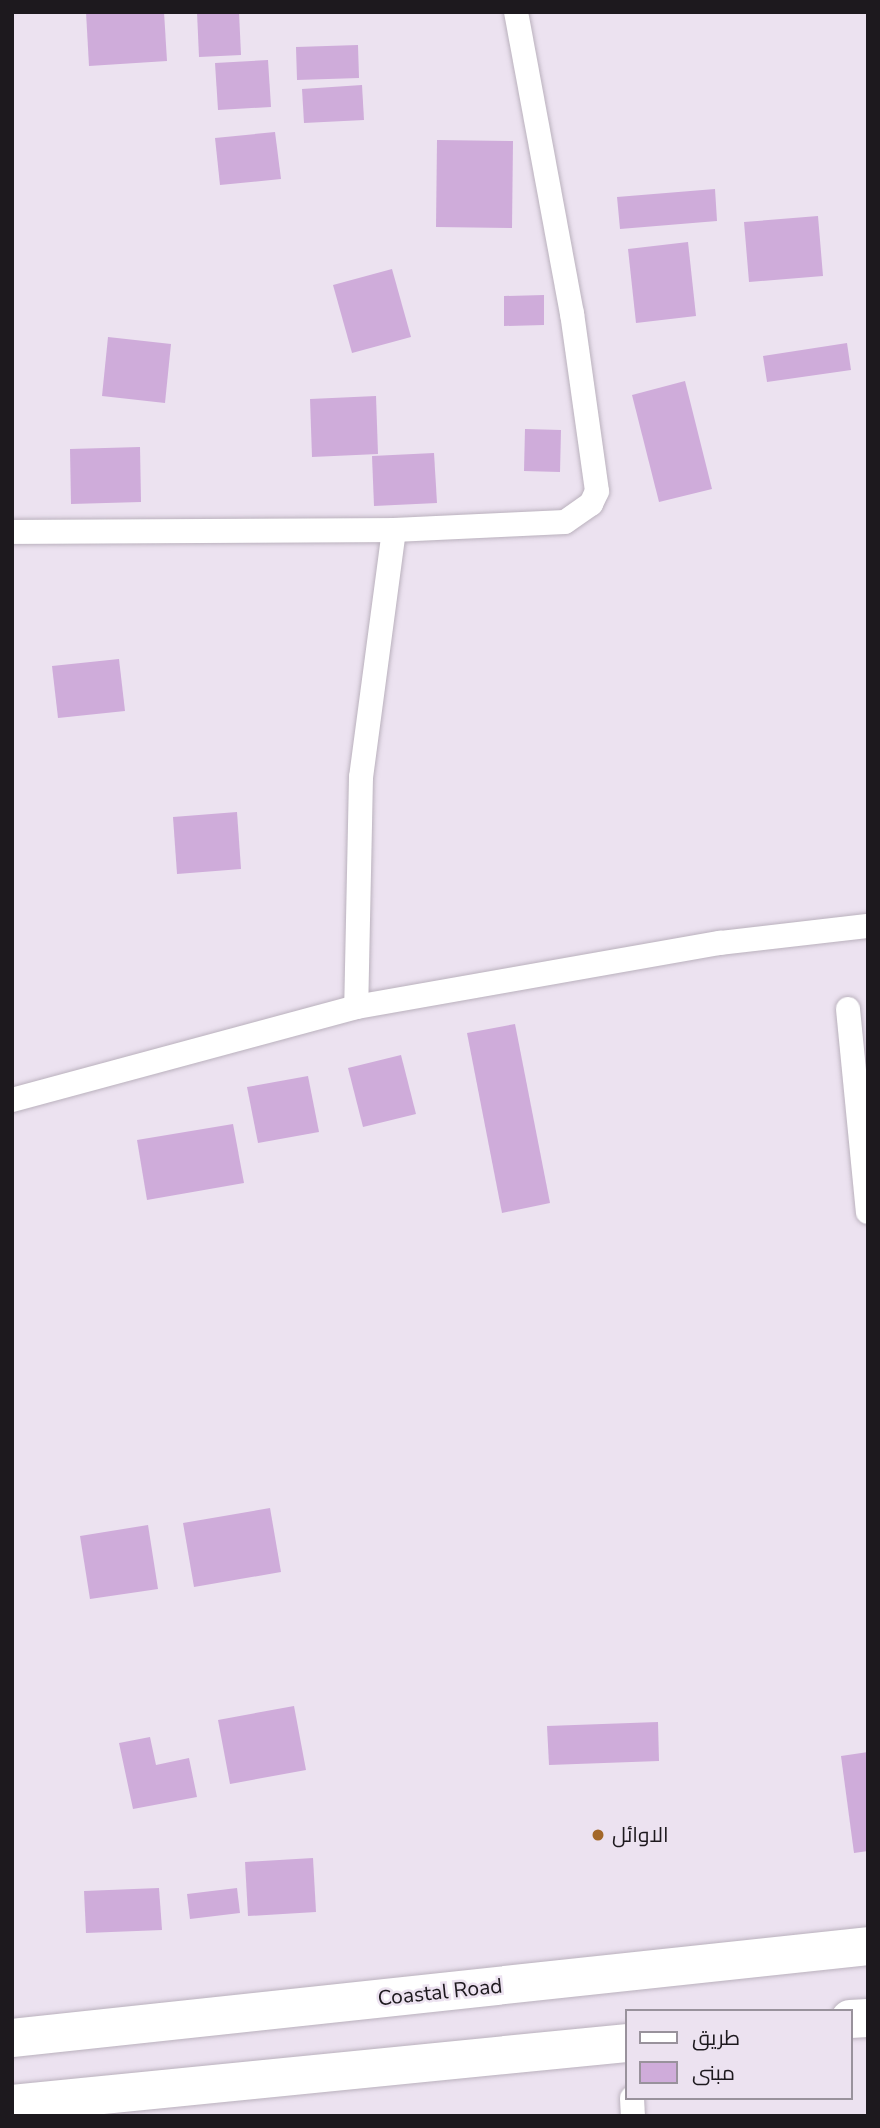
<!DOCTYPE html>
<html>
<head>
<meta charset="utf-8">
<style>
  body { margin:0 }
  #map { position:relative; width:880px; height:2128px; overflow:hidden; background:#ece2f0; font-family:"Nunito Sans",Cairo,sans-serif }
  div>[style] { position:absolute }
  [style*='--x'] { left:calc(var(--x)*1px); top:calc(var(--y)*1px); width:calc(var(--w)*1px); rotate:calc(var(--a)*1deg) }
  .building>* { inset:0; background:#cfacda }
  .roads { filter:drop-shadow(0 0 2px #bab1bd) drop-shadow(0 0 2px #bab1bd) }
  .minor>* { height:24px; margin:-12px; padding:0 12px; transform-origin:12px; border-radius:12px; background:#fff }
  .trunk>* { height:38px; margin:-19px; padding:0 19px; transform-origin:19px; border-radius:19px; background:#fff }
  .dots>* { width:19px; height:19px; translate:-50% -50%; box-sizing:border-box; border:4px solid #ece2f0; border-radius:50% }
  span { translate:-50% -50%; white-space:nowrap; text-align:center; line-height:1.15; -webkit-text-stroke:5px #ece2f0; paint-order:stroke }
  .poi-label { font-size:21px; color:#1d191e }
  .left { translate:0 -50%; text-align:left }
  .street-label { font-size:21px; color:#1d191e }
  .frame { position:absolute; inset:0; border:14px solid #1d191e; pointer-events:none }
  .legend { position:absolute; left:625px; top:2009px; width:228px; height:91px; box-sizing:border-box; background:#ece2f0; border:2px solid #99929c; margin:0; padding:9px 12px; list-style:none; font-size:21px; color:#1d191e }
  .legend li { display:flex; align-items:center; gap:14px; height:35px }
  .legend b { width:35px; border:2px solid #99929c }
</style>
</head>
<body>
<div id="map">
  <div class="building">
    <i style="clip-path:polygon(86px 12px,164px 12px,167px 61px,89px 66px)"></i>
    <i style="clip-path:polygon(197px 12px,239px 12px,241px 55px,199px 57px)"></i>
    <i style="clip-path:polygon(358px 45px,359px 78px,297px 80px,296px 47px)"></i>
    <i style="clip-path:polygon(268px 60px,271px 107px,218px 110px,215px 63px)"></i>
    <i style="clip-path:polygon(362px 85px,364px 120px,304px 123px,302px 89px)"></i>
    <i style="clip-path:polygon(275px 132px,281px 179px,220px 185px,215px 138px)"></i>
    <i style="clip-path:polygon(437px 140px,513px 141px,512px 228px,436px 227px)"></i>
    <i style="clip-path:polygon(715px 189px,717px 221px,620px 229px,617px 197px)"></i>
    <i style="clip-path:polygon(818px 216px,823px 276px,749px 282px,744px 222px)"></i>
    <i style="clip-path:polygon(688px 242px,696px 316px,636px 323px,628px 249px)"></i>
    <i style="clip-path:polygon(392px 269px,411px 337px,352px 353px,333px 285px)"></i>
    <i style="clip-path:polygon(544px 295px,544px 325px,504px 326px,504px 296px)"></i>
    <i style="clip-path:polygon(108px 337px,171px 344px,165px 403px,102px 396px)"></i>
    <i style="clip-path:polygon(847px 343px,851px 370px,767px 382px,763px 356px)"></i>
    <i style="clip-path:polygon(685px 381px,712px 489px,659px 502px,632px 395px)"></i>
    <i style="clip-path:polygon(376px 396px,378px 454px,312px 457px,310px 399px)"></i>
    <i style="clip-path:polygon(525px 429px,561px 430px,560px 472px,524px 471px)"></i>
    <i style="clip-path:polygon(140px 447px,141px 502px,71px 504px,70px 449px)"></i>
    <i style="clip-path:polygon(434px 453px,437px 503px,374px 506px,372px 456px)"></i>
    <i style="clip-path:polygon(119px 659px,125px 711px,58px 718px,52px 666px)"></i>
    <i style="clip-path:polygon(237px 812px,241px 869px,177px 874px,173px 817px)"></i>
    <i style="clip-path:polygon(515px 1024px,550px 1203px,502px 1213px,467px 1033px)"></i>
    <i style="clip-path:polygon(401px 1055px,416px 1114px,363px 1127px,348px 1068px)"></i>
    <i style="clip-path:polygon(308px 1076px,319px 1132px,258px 1143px,247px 1087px)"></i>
    <i style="clip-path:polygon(233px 1124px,244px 1183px,147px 1200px,137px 1140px)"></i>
    <i style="clip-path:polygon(270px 1508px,281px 1572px,194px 1587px,183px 1523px)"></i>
    <i style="clip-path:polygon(148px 1525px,158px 1589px,90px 1599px,80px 1536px)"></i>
    <i style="clip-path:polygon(294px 1706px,306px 1770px,230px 1784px,218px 1720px)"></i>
    <i style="clip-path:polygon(658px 1722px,659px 1761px,549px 1765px,547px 1726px)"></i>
    <i style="clip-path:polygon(150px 1737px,156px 1765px,189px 1758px,197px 1797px,133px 1809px,119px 1743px)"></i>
    <i style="clip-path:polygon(868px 1752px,868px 1851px,854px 1853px,841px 1756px)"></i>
    <i style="clip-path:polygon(313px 1858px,316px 1912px,248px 1916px,245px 1862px)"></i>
    <i style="clip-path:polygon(159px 1888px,162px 1930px,86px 1933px,84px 1891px)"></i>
    <i style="clip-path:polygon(237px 1888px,240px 1913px,190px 1919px,187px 1894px)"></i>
  </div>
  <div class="roads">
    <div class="minor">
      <i style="--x:394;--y:530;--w:171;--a:-2.7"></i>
      <i style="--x:565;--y:522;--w:32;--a:-35"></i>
      <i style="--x:591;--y:504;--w:14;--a:-65"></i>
      <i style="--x:597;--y:491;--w:179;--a:-98"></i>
      <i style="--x:572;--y:314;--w:307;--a:-100.5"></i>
      <i style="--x:12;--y:532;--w:382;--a:-0.3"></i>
      <i style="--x:394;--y:530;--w:249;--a:97.6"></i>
      <i style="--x:361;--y:777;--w:230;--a:91.2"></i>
      <i style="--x:848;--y:1009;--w:204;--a:84.4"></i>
      <i style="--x:12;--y:1100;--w:356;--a:-15.1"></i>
      <i style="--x:356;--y:1007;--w:370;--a:-10"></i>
      <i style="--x:720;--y:943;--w:149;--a:-6.6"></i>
      <i style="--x:632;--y:2098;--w:18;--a:87"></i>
    </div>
    <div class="trunk">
      <i style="--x:850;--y:2019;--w:18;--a:-3"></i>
      <i style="--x:12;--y:2038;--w:861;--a:-6.13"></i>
      <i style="--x:12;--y:2104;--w:617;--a:-5.67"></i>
    </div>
  </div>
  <div class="dots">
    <i style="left:598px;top:1835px;background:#a36729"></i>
  </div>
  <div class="poi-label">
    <span class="left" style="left:612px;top:1835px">الاوائل</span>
  </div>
  <div class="street-label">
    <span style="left:440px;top:1992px;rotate:-6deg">Coastal Road</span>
  </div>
  <div class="frame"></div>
  <ul class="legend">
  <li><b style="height:9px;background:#fff"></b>طريق</li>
  <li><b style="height:19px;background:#cfacda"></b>مبنى</li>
  </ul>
</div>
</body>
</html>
